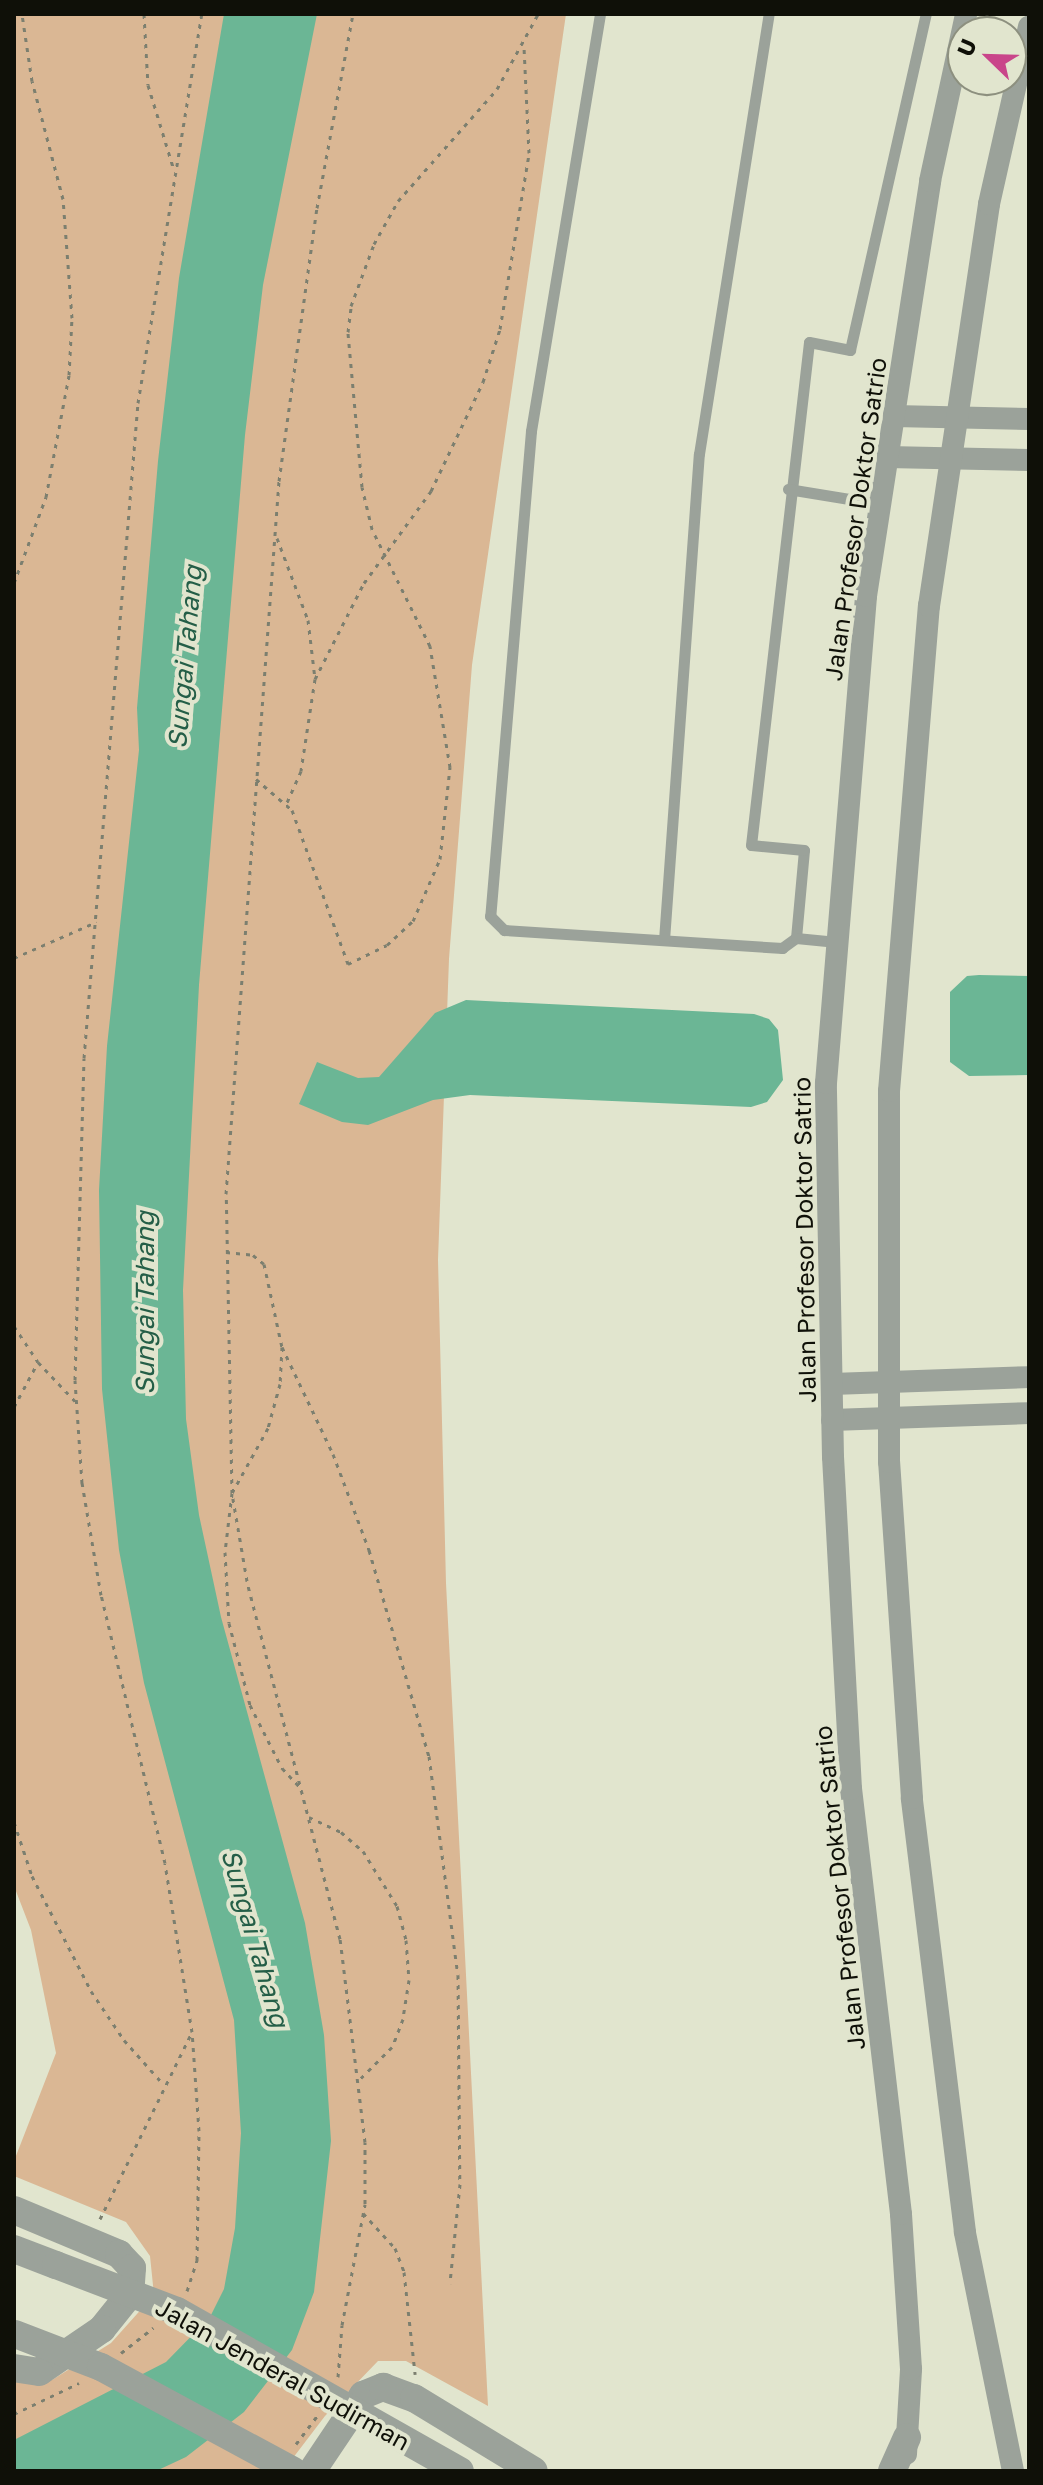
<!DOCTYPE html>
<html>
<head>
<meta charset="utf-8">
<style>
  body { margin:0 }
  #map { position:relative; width:1043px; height:2485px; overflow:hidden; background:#e1e5ce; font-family:"Golos Text",sans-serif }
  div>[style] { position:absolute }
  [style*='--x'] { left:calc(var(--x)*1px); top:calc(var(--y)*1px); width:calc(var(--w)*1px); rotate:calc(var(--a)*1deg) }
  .green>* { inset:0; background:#dab794 }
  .water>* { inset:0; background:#6bb695 }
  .path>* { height:3px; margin-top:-1.5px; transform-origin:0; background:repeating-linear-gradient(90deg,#7c7f6f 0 4px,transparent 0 10px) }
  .service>* { height:11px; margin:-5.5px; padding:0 5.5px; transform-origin:5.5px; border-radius:5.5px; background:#9ba29a }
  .minor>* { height:22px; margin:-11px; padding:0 11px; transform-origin:11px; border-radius:11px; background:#9ba29a }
  .tertiary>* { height:28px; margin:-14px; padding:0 14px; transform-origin:14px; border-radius:14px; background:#9ba29a }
  .tertiary-bridge>* { height:28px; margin:-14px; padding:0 14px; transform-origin:14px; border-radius:14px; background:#9ba29a }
  span { translate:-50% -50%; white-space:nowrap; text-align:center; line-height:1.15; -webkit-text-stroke:8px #e1e5ce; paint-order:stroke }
  .street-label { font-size:24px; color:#0f1008 }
  .water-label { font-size:26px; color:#245e47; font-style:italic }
  .frame { position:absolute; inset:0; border:16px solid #0f1008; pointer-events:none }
  .north { position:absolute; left:947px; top:16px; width:80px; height:80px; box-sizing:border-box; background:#e1e5ce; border:2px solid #8d907f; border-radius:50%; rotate:293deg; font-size:22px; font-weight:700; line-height:32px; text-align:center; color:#0f1008 }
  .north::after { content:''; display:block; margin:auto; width:28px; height:36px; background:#c9458a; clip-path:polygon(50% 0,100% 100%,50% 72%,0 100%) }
</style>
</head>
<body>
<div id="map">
  <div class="green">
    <i style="clip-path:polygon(14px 14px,566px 14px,472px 665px,449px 959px,438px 1260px,446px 1583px,488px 2406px,406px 2361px,378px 2361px,325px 2416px,283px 2471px,14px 2471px,14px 2380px,52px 2380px,111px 2343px,154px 2295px,150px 2256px,126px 2222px,14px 2176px,14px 2161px,56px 2053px,31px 1930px,14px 1886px)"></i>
  </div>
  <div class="water">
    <i style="clip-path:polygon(224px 14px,317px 14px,263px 285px,245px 435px,199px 985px,183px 1290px,186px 1419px,199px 1515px,221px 1617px,305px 1923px,324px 2035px,331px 2141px,314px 2292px,292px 2350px,244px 2412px,186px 2457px,156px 2471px,14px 2471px,14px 2440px,166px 2362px,210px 2317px,224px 2289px,235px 2228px,241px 2133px,234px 2020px,144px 1683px,119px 1550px,102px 1389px,99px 1190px,107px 1046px,139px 750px,137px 708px,158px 461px,179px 278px)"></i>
    <i style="clip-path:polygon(979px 975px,1029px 976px,1029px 1075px,969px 1076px,950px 1062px,950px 992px,967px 976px)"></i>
    <i style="clip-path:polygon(466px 1000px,754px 1014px,769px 1019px,778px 1030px,783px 1080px,767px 1102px,751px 1107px,470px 1095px,433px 1100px,368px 1125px,342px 1122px,299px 1104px,317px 1062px,358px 1078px,379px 1077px,435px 1013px)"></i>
  </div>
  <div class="path">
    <i style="--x:144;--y:14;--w:71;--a:86.8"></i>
    <i style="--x:148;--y:85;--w:86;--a:73"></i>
    <i style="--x:277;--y:538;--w:88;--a:69.3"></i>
    <i style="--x:308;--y:620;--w:59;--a:83.2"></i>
    <i style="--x:315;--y:679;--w:93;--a:98.7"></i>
    <i style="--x:301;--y:771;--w:36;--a:114"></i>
    <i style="--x:14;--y:583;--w:92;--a:-69.6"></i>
    <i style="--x:46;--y:497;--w:124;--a:-79.3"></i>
    <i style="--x:69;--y:375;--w:57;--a:-87"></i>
    <i style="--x:72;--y:318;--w:119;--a:-94.3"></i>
    <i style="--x:63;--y:199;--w:122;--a:-104.7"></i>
    <i style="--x:32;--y:81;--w:68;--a:-98.5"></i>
    <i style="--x:315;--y:679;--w:108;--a:-63"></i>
    <i style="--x:364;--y:583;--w:114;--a:-53.9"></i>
    <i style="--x:431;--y:491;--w:121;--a:-64.5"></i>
    <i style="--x:483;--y:382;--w:56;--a:-72.2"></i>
    <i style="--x:500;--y:329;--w:178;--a:-80.6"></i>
    <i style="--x:529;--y:153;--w:108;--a:-92.7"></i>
    <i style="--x:256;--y:779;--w:48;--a:40.7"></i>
    <i style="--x:292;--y:810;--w:164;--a:70"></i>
    <i style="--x:348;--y:964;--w:43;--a:-26"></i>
    <i style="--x:387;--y:945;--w:35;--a:-43"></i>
    <i style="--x:413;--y:921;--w:68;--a:-66.5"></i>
    <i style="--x:440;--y:859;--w:93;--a:-83.8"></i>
    <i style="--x:450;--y:767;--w:123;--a:-99.4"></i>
    <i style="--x:430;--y:646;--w:131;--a:-116.4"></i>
    <i style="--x:372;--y:529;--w:43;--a:-103.4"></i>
    <i style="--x:362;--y:487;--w:156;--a:-95.2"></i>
    <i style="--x:348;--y:332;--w:26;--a:-83"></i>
    <i style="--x:351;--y:306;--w:66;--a:-69.6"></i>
    <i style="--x:374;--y:244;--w:49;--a:-60.8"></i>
    <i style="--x:398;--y:201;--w:149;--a:-48.5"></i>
    <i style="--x:497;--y:89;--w:85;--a:-61.3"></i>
    <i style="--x:14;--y:958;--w:90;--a:-23.7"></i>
    <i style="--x:226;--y:1252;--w:27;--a:6"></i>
    <i style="--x:253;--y:1255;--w:14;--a:39"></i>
    <i style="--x:264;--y:1264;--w:85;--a:77.8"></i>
    <i style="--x:282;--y:1347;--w:37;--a:93"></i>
    <i style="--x:280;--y:1384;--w:46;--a:105.3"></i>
    <i style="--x:268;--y:1428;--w:74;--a:119"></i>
    <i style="--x:232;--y:1493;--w:59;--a:96.8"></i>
    <i style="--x:225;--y:1552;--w:71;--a:86.8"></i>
    <i style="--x:229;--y:1623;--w:85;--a:75.6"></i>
    <i style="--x:250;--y:1705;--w:71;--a:63.1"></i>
    <i style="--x:282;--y:1768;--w:25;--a:47"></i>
    <i style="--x:14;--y:1326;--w:43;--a:56.3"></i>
    <i style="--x:282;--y:1347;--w:119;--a:64.5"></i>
    <i style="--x:333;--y:1454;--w:103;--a:69.4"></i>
    <i style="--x:369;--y:1550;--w:215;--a:73.8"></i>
    <i style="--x:429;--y:1756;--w:221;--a:82.5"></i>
    <i style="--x:458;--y:1975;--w:209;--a:89.5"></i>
    <i style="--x:460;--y:2184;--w:100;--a:95.8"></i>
    <i style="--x:14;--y:1407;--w:51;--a:-61.9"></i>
    <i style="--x:38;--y:1362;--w:54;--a:46.5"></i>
    <i style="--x:309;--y:1817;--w:35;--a:25"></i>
    <i style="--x:341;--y:1832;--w:29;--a:41"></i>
    <i style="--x:363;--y:1851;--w:65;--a:58.3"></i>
    <i style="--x:397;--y:1906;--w:35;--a:75"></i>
    <i style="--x:406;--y:1940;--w:40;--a:85.7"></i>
    <i style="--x:409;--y:1980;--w:39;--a:99"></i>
    <i style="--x:403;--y:2019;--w:30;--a:111"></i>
    <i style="--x:392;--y:2047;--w:47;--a:135"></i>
    <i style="--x:14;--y:1822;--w:57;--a:71.6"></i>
    <i style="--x:32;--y:1876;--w:129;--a:62.8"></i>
    <i style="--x:91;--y:1991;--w:59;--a:56"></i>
    <i style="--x:124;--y:2040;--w:60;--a:48.4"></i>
    <i style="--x:363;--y:2213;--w:47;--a:47.6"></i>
    <i style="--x:395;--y:2248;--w:26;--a:69"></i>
    <i style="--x:404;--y:2272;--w:103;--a:83.8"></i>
    <i style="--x:100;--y:2219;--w:208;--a:-63.8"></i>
    <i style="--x:187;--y:2291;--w:33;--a:-72"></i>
    <i style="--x:197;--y:2260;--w:129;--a:-89.1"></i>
    <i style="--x:199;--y:2131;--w:99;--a:-94"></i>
    <i style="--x:192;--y:2032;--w:171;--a:-99.1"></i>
    <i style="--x:165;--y:1863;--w:276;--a:-103.4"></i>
    <i style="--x:101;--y:1595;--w:114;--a:-99.6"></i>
    <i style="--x:82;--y:1483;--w:103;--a:-93.9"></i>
    <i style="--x:75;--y:1380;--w:322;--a:-88.4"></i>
    <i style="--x:84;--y:1058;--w:657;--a:-85.29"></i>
    <i style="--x:138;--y:403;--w:394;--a:-80.7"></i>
    <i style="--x:121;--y:2353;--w:41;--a:-38"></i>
    <i style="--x:338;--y:2377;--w:52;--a:-85.6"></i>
    <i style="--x:342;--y:2325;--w:123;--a:-79.2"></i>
    <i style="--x:365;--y:2204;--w:62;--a:-90"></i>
    <i style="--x:365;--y:2142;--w:205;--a:-97"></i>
    <i style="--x:340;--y:1939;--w:370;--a:-104.6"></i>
    <i style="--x:247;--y:1581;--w:89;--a:-99.7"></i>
    <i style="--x:232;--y:1493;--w:299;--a:-91.1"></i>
    <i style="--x:226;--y:1194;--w:715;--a:-85.75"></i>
    <i style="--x:279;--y:481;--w:276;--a:-82.1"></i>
    <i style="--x:317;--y:208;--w:197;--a:-79.5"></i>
    <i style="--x:14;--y:2414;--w:72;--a:-25.5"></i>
    <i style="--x:296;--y:2444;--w:36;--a:-53"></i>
  </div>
  <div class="service">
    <i style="--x:600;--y:14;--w:423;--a:99.4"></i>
    <i style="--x:531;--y:431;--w:487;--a:94.8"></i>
    <i style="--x:490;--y:916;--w:20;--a:45"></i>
    <i style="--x:504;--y:930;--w:279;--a:3.7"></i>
    <i style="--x:782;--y:948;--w:17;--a:-36"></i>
    <i style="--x:796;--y:938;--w:88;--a:-84.8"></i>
    <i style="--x:804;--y:850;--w:53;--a:-174.6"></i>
    <i style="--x:751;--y:845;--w:506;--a:-83.42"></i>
    <i style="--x:809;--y:342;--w:42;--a:11"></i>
    <i style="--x:850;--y:350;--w:344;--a:-77.3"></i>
    <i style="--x:788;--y:489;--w:93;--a:9.3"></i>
    <i style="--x:796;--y:938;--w:41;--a:5.6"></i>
    <i style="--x:664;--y:940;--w:487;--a:-85.9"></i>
    <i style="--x:699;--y:454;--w:446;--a:-81"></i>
  </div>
  <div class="minor">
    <i style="--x:894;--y:416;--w:135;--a:1.3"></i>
    <i style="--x:887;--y:457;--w:142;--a:1.2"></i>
    <i style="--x:832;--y:1384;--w:197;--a:-2"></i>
    <i style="--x:832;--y:1420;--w:197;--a:-2"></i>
    <i style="--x:906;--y:2454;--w:85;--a:-86.6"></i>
    <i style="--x:911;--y:2369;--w:155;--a:-93.7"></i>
    <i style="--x:901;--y:2214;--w:428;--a:-96.7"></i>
    <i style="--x:851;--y:1789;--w:332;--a:-93.1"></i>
    <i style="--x:833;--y:1457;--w:374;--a:-91.1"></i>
    <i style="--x:826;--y:1083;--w:489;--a:-85.3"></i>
    <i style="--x:866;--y:596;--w:420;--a:-81.2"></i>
    <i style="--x:930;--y:181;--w:171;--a:-77.8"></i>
    <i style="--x:1013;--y:2471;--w:244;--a:-101.4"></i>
    <i style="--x:965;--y:2232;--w:437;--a:-97"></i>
    <i style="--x:912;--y:1798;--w:337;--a:-93.9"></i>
    <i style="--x:889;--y:1462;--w:371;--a:-90"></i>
    <i style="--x:889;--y:1091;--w:487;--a:-85.3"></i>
    <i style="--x:929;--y:606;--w:406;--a:-81.5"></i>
    <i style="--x:989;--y:204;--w:182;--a:-77.3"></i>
  </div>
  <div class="tertiary">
    <i style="--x:14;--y:2210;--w:114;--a:22.7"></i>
    <i style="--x:119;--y:2254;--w:19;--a:47"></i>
    <i style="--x:132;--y:2268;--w:26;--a:94"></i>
    <i style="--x:130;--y:2294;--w:45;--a:128.7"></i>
    <i style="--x:102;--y:2329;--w:76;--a:145.7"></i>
    <i style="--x:39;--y:2372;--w:25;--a:-171"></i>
    <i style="--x:14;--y:2249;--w:45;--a:20.9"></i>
    <i style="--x:312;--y:2471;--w:92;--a:-56.1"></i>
    <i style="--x:363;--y:2395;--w:22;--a:-22"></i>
    <i style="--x:383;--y:2387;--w:33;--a:20"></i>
    <i style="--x:414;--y:2398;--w:140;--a:31.3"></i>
    <i style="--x:892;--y:2471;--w:37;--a:-66"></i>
  </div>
  <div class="tertiary-bridge">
    <i style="--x:56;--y:2265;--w:129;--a:20.8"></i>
    <i style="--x:177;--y:2311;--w:325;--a:29.5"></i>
    <i style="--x:15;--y:2334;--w:92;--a:21"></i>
    <i style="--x:101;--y:2367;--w:218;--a:28.4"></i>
  </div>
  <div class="street-label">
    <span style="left:855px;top:519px;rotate:-82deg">Jalan Profesor Doktor Satrio</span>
    <span style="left:804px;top:1240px;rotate:-91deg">Jalan Profesor Doktor Satrio</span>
    <span style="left:839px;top:1888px;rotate:-96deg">Jalan Profesor Doktor Satrio</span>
    <span style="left:283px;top:2374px;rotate:29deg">Jalan Jenderal Sudirman</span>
  </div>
  <div class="water-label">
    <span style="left:185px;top:657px;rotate:-85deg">Sungai Tahang</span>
    <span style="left:145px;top:1303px;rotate:-90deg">Sungai Tahang</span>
    <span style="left:255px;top:1938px;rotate:74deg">Sungai Tahang</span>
  </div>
  <div class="frame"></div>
  <div class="north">U</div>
</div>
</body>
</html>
